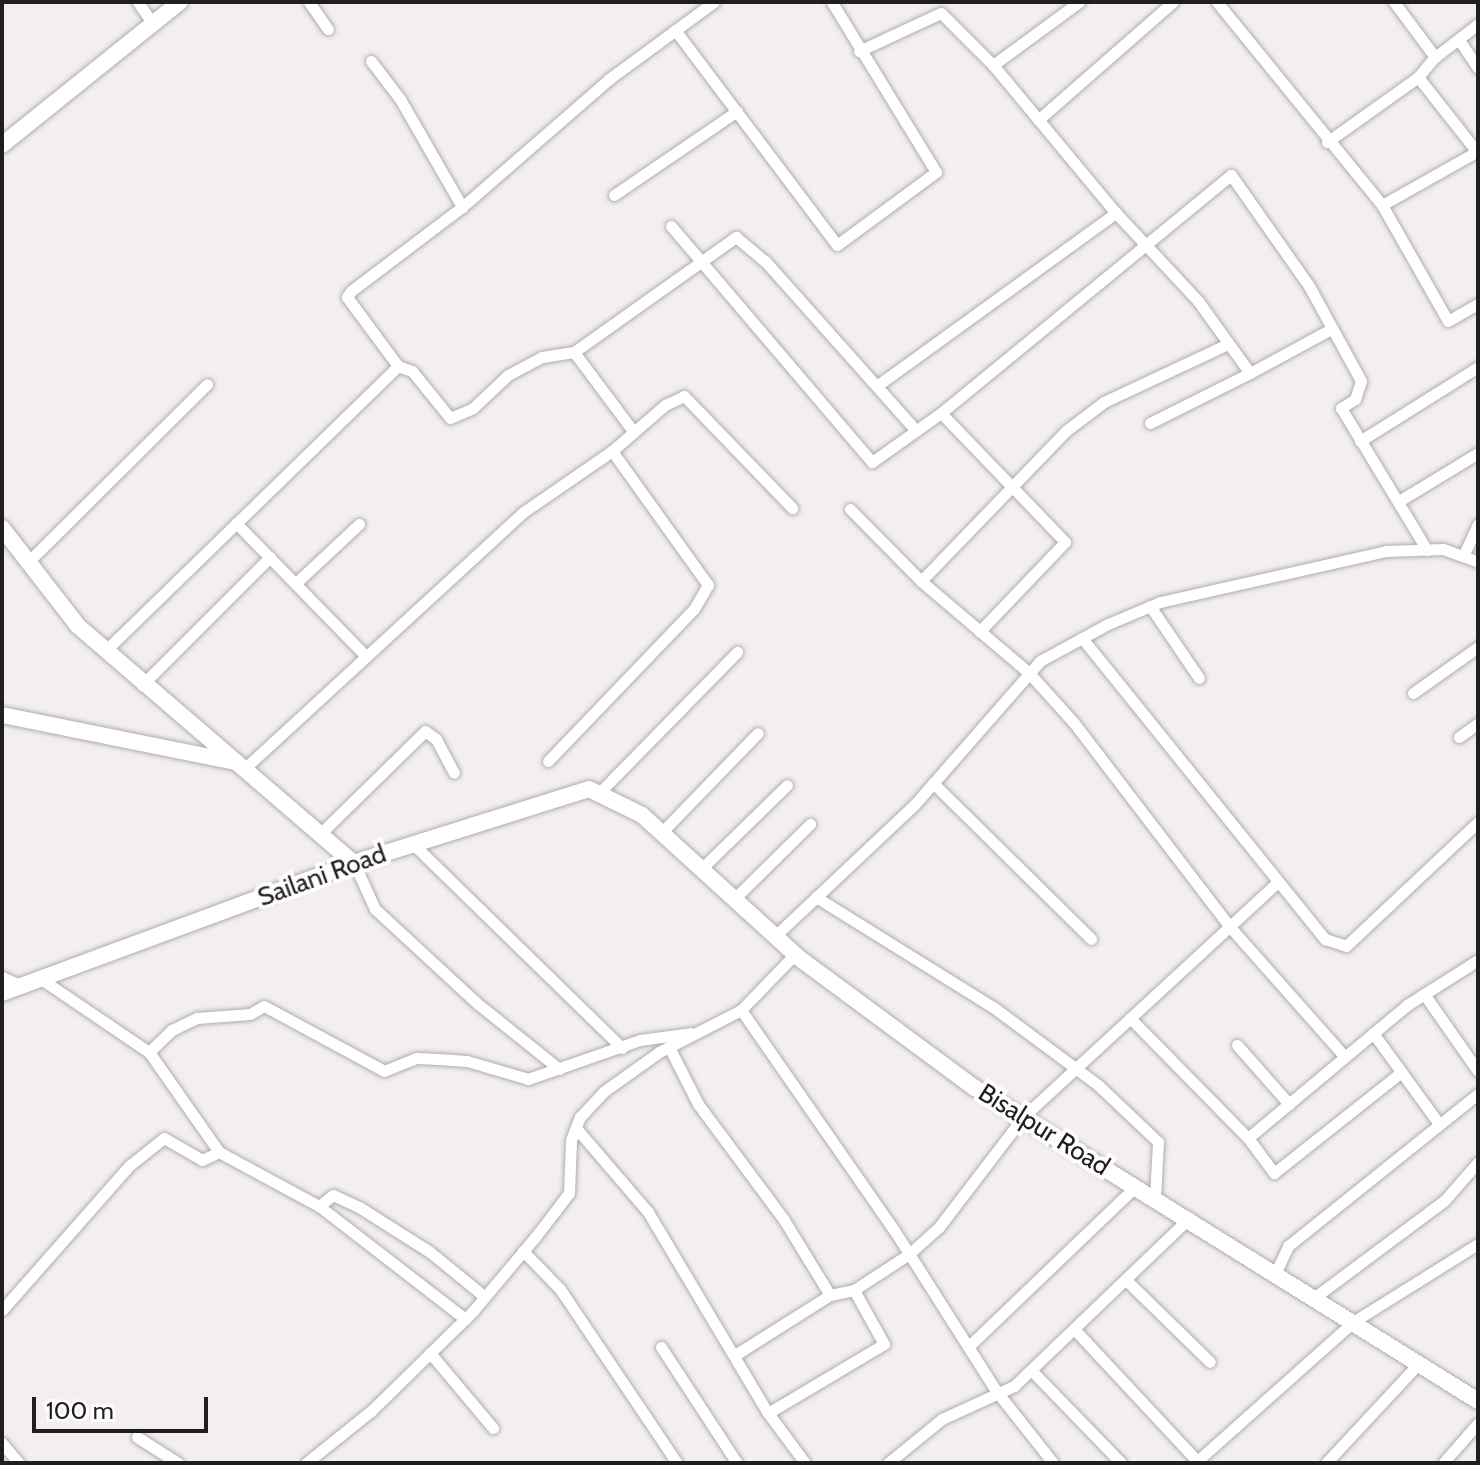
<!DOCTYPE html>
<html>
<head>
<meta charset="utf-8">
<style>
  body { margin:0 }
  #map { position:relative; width:1480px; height:1465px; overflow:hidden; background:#f3efef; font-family:Cabin,sans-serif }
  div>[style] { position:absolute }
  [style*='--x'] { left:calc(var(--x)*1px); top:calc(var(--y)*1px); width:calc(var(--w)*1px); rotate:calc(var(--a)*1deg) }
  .roads { filter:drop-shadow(0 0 2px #b0acad) drop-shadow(0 0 2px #b0acad) }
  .street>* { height:11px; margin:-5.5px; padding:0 5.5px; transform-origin:5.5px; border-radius:5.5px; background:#fff }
  .secondary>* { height:16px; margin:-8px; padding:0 8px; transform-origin:8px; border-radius:8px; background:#fff }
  span { translate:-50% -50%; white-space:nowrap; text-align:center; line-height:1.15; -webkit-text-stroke:8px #fffcfd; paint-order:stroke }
  .street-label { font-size:26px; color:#201e1e }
  .frame { position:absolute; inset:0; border:4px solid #201e1e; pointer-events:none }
  .scale { position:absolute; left:32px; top:1397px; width:176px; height:36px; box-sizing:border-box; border:4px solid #201e1e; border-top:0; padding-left:10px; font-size:24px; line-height:28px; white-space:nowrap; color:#201e1e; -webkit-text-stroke:6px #fffcfd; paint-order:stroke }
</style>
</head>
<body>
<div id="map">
  <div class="roads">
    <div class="street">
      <i style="--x:138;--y:2;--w:25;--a:56"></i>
      <i style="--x:309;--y:2;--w:33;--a:55"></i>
      <i style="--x:1217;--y:2;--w:262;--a:50.9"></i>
      <i style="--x:1382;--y:205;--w:133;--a:60.4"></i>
      <i style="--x:1448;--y:321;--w:34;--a:-30"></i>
      <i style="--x:1394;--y:2;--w:69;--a:53.3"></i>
      <i style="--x:675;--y:30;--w:269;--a:53"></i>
      <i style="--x:837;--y:245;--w:123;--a:-36.4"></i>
      <i style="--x:936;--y:172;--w:199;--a:-121.5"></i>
      <i style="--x:1459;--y:40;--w:34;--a:56"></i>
      <i style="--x:859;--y:51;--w:90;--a:-24.9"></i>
      <i style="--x:941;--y:13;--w:74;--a:45"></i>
      <i style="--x:993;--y:65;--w:192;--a:50.3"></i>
      <i style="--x:1116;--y:213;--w:120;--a:47"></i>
      <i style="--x:1198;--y:301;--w:89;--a:54.2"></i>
      <i style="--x:1250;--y:373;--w:92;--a:-28.5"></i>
      <i style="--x:371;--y:61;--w:48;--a:52.7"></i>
      <i style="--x:400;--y:99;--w:125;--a:60.1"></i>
      <i style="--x:993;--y:65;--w:107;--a:-36.2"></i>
      <i style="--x:1418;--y:77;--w:95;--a:51.8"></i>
      <i style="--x:1038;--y:120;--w:179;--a:-41.2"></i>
      <i style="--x:1327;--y:142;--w:112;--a:-35.5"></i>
      <i style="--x:1418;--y:77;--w:26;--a:-50"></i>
      <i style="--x:1435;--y:57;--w:54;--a:-37.5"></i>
      <i style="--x:614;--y:195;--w:149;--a:-34.3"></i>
      <i style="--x:1382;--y:205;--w:110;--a:-29.4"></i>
      <i style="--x:671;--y:226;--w:310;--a:49.6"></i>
      <i style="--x:872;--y:462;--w:85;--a:-35.4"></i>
      <i style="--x:941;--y:413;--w:375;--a:-39.4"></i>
      <i style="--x:1231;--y:175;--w:136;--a:54.9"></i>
      <i style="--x:1309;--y:286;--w:108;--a:61.3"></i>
      <i style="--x:1361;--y:381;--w:19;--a:108"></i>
      <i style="--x:1355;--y:399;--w:17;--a:147"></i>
      <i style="--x:1341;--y:408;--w:166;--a:58.8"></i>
      <i style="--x:398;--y:366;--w:86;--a:-126.5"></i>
      <i style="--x:347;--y:297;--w:7;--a:-56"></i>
      <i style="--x:351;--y:291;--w:139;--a:-37.1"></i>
      <i style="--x:462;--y:207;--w:195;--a:-41"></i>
      <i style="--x:609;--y:79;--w:130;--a:-36.3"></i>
      <i style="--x:878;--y:385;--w:294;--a:-35.9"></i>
      <i style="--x:941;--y:413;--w:179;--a:46.1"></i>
      <i style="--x:1065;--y:542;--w:124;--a:133.7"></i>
      <i style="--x:1150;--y:423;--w:112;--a:-26.6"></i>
      <i style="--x:633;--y:431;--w:99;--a:-126.8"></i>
      <i style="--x:574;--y:352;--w:199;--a:-35.4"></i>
      <i style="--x:736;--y:237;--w:38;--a:40"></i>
      <i style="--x:765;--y:261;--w:224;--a:48.3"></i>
      <i style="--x:1360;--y:441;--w:139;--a:-32.1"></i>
      <i style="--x:1399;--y:501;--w:92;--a:-31.3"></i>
      <i style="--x:850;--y:509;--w:101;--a:45.4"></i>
      <i style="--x:921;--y:581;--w:142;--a:40.4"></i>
      <i style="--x:1029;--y:673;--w:67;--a:48"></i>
      <i style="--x:1074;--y:723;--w:257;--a:52.6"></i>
      <i style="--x:1230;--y:927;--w:172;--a:48.5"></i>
      <i style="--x:236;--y:523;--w:186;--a:45.7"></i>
      <i style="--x:1464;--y:554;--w:33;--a:-65"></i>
      <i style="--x:29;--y:561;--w:251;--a:-44.8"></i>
      <i style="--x:921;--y:581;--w:210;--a:-46"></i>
      <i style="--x:1067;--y:430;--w:46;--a:-37.1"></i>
      <i style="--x:1104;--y:402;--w:137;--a:-25.1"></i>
      <i style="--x:297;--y:582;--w:85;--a:-43.1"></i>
      <i style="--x:1150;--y:606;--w:87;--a:55.8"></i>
      <i style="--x:1082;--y:638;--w:387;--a:51.1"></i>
      <i style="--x:1325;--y:939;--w:22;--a:18"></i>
      <i style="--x:1346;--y:946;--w:181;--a:-43.2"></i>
      <i style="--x:105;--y:651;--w:409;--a:-44.2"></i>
      <i style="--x:398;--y:366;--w:15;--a:20"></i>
      <i style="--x:412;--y:371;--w:60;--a:51"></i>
      <i style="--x:450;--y:418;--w:25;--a:-23"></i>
      <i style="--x:473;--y:408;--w:48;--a:-43.3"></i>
      <i style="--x:508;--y:375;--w:38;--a:-28"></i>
      <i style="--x:542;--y:357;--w:32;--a:-9"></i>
      <i style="--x:142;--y:685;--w:181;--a:-45"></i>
      <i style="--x:1413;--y:693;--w:80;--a:-35.3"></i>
      <i style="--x:1459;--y:737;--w:24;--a:-36"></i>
      <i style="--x:548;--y:761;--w:211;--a:-46.2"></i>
      <i style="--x:694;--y:609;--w:28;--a:-60"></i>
      <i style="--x:708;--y:585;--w:165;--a:-125.6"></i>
      <i style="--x:245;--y:768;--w:377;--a:-42.6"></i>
      <i style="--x:522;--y:513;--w:109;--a:-34.6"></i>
      <i style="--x:612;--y:451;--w:70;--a:-41"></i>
      <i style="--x:665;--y:405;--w:21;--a:-25"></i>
      <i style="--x:684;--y:396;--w:156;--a:46"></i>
      <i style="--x:933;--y:783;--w:222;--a:44.6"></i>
      <i style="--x:598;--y:794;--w:199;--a:-45.6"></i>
      <i style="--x:322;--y:832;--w:144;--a:-44.4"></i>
      <i style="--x:425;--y:731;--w:14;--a:36"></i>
      <i style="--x:436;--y:739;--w:38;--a:62"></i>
      <i style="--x:661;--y:833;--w:139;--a:-45.9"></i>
      <i style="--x:413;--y:844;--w:292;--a:44.3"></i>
      <i style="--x:354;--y:863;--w:51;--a:65.5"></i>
      <i style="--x:375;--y:909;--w:140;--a:42.7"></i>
      <i style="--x:478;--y:1004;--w:104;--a:38.7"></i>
      <i style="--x:701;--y:869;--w:120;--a:-44.3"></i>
      <i style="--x:816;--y:897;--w:208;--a:31.9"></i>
      <i style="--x:993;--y:1007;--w:131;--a:36.6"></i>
      <i style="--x:1098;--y:1085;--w:83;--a:43.5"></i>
      <i style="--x:1158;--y:1142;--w:56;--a:93.1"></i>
      <i style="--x:734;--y:899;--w:107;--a:-44.6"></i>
      <i style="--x:775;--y:936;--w:192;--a:-43.3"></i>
      <i style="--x:915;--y:804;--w:190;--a:-48.8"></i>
      <i style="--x:1040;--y:661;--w:77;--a:-28.6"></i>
      <i style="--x:1108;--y:624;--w:56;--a:-22.9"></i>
      <i style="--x:1160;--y:602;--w:232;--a:-12.7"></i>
      <i style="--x:1386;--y:551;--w:57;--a:-2"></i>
      <i style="--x:1443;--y:549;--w:37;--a:20"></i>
      <i style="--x:2;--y:977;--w:22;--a:24"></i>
      <i style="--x:41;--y:979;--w:130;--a:34.1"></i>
      <i style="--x:149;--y:1052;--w:122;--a:55"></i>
      <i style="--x:219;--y:1152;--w:114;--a:28.4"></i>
      <i style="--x:319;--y:1206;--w:185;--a:37.7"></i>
      <i style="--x:1424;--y:994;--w:94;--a:55"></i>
      <i style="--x:741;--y:1010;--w:268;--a:55.2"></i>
      <i style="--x:894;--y:1230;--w:192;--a:57.6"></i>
      <i style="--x:997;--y:1392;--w:90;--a:51.7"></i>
      <i style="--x:1130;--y:1018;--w:168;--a:45.5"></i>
      <i style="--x:1248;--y:1138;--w:44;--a:53.4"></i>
      <i style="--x:1274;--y:1173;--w:161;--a:-38.4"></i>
      <i style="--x:1373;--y:1033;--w:112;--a:54"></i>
      <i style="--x:1237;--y:1045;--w:79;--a:48.6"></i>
      <i style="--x:669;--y:1047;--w:64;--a:63"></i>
      <i style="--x:698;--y:1104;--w:144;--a:53.4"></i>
      <i style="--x:784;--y:1220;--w:88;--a:58.5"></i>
      <i style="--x:149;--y:1052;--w:32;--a:-44"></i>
      <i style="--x:172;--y:1030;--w:28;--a:-26"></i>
      <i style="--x:197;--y:1018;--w:53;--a:-4.3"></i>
      <i style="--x:250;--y:1014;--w:16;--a:-30"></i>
      <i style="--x:264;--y:1006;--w:136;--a:28.4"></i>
      <i style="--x:384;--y:1071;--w:35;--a:-22"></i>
      <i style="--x:417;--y:1058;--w:21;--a:3"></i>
      <i style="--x:438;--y:1059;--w:29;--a:4"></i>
      <i style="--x:467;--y:1061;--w:64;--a:16.4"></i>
      <i style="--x:528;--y:1079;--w:119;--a:-19.2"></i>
      <i style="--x:640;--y:1040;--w:51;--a:-7.8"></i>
      <i style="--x:576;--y:1128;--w:111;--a:49.4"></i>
      <i style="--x:648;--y:1212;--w:234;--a:59.2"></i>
      <i style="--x:768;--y:1413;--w:62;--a:53.5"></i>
      <i style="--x:1248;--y:1138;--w:207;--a:-39.9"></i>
      <i style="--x:1407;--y:1005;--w:84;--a:-32.4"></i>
      <i style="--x:319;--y:1206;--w:18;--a:-38"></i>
      <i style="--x:333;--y:1195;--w:29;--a:25"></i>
      <i style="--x:359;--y:1207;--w:84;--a:32.4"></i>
      <i style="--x:430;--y:1252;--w:71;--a:39.3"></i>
      <i style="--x:523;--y:1251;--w:53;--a:45.8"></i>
      <i style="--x:560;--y:1289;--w:210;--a:56.1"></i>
      <i style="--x:1276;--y:1272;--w:29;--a:-65"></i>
      <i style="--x:1288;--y:1246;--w:243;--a:-38.7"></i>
      <i style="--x:1126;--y:1280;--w:117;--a:44.3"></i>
      <i style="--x:1315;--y:1297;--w:161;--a:-36.7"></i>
      <i style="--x:1444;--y:1201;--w:52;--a:-48.9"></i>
      <i style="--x:2;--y:1310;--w:193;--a:-48.6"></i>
      <i style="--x:130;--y:1165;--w:43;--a:-38.5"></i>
      <i style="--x:164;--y:1138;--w:44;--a:30.1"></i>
      <i style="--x:202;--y:1160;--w:19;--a:-25"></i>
      <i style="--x:1075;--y:1330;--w:179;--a:47"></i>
      <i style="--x:661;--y:1347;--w:139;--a:56.8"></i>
      <i style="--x:968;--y:1347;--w:233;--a:-43.8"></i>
      <i style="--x:430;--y:1353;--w:98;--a:50"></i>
      <i style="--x:735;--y:1355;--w:112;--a:-32.3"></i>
      <i style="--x:830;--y:1295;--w:25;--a:-12"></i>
      <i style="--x:854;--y:1290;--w:66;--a:-33.2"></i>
      <i style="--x:909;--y:1254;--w:40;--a:-42"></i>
      <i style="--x:939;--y:1227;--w:138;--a:-52.6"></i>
      <i style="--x:1023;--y:1117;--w:347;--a:-42.7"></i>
      <i style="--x:1032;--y:1371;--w:128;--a:45.9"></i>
      <i style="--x:768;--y:1413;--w:135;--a:-30.7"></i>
      <i style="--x:884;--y:1344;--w:62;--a:-119.1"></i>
      <i style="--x:137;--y:1437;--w:49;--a:32.4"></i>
      <i style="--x:2;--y:1443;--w:26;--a:50"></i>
      <i style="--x:306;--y:1463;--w:83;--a:-38.7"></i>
      <i style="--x:371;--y:1411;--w:143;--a:-44.4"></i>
      <i style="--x:473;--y:1311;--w:98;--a:-50"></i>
      <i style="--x:536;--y:1236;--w:54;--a:-52.5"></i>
      <i style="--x:569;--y:1193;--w:53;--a:-87.8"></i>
      <i style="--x:571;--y:1140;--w:25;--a:-69"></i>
      <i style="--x:580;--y:1117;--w:34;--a:-47"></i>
      <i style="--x:603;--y:1092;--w:69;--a:-35.5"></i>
      <i style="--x:659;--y:1052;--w:92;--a:-27.1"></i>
      <i style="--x:741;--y:1010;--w:78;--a:-46"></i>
      <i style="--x:888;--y:1463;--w:70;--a:-39.2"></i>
      <i style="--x:942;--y:1419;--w:79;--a:-24.6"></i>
      <i style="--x:1014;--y:1386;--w:243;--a:-43.8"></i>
      <i style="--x:1195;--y:1463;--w:212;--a:-41.7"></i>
      <i style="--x:1353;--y:1322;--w:147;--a:-32"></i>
      <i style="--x:1326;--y:1463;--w:137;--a:-47.1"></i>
      <i style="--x:1443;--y:1463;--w:53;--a:-48.8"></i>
    </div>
    <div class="secondary">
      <i style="--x:2;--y:145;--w:228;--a:-38.8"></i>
      <i style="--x:2;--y:528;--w:124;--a:52.2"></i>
      <i style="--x:78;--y:626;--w:364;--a:40.7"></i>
      <i style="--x:2;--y:715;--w:239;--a:11.4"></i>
      <i style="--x:2;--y:993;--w:375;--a:-20.3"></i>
      <i style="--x:354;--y:863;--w:246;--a:-17.5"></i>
      <i style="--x:589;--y:789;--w:59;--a:26.1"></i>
      <i style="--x:642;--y:815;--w:212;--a:42.3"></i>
      <i style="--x:799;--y:958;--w:219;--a:36.5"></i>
      <i style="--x:975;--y:1088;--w:592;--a:31.89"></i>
    </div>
  </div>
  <div class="street-label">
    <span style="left:322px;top:876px;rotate:-20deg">Sailani Road</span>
    <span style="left:1044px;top:1130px;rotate:32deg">Bisalpur Road</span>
  </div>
  <div class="frame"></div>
  <div class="scale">100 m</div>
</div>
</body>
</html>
